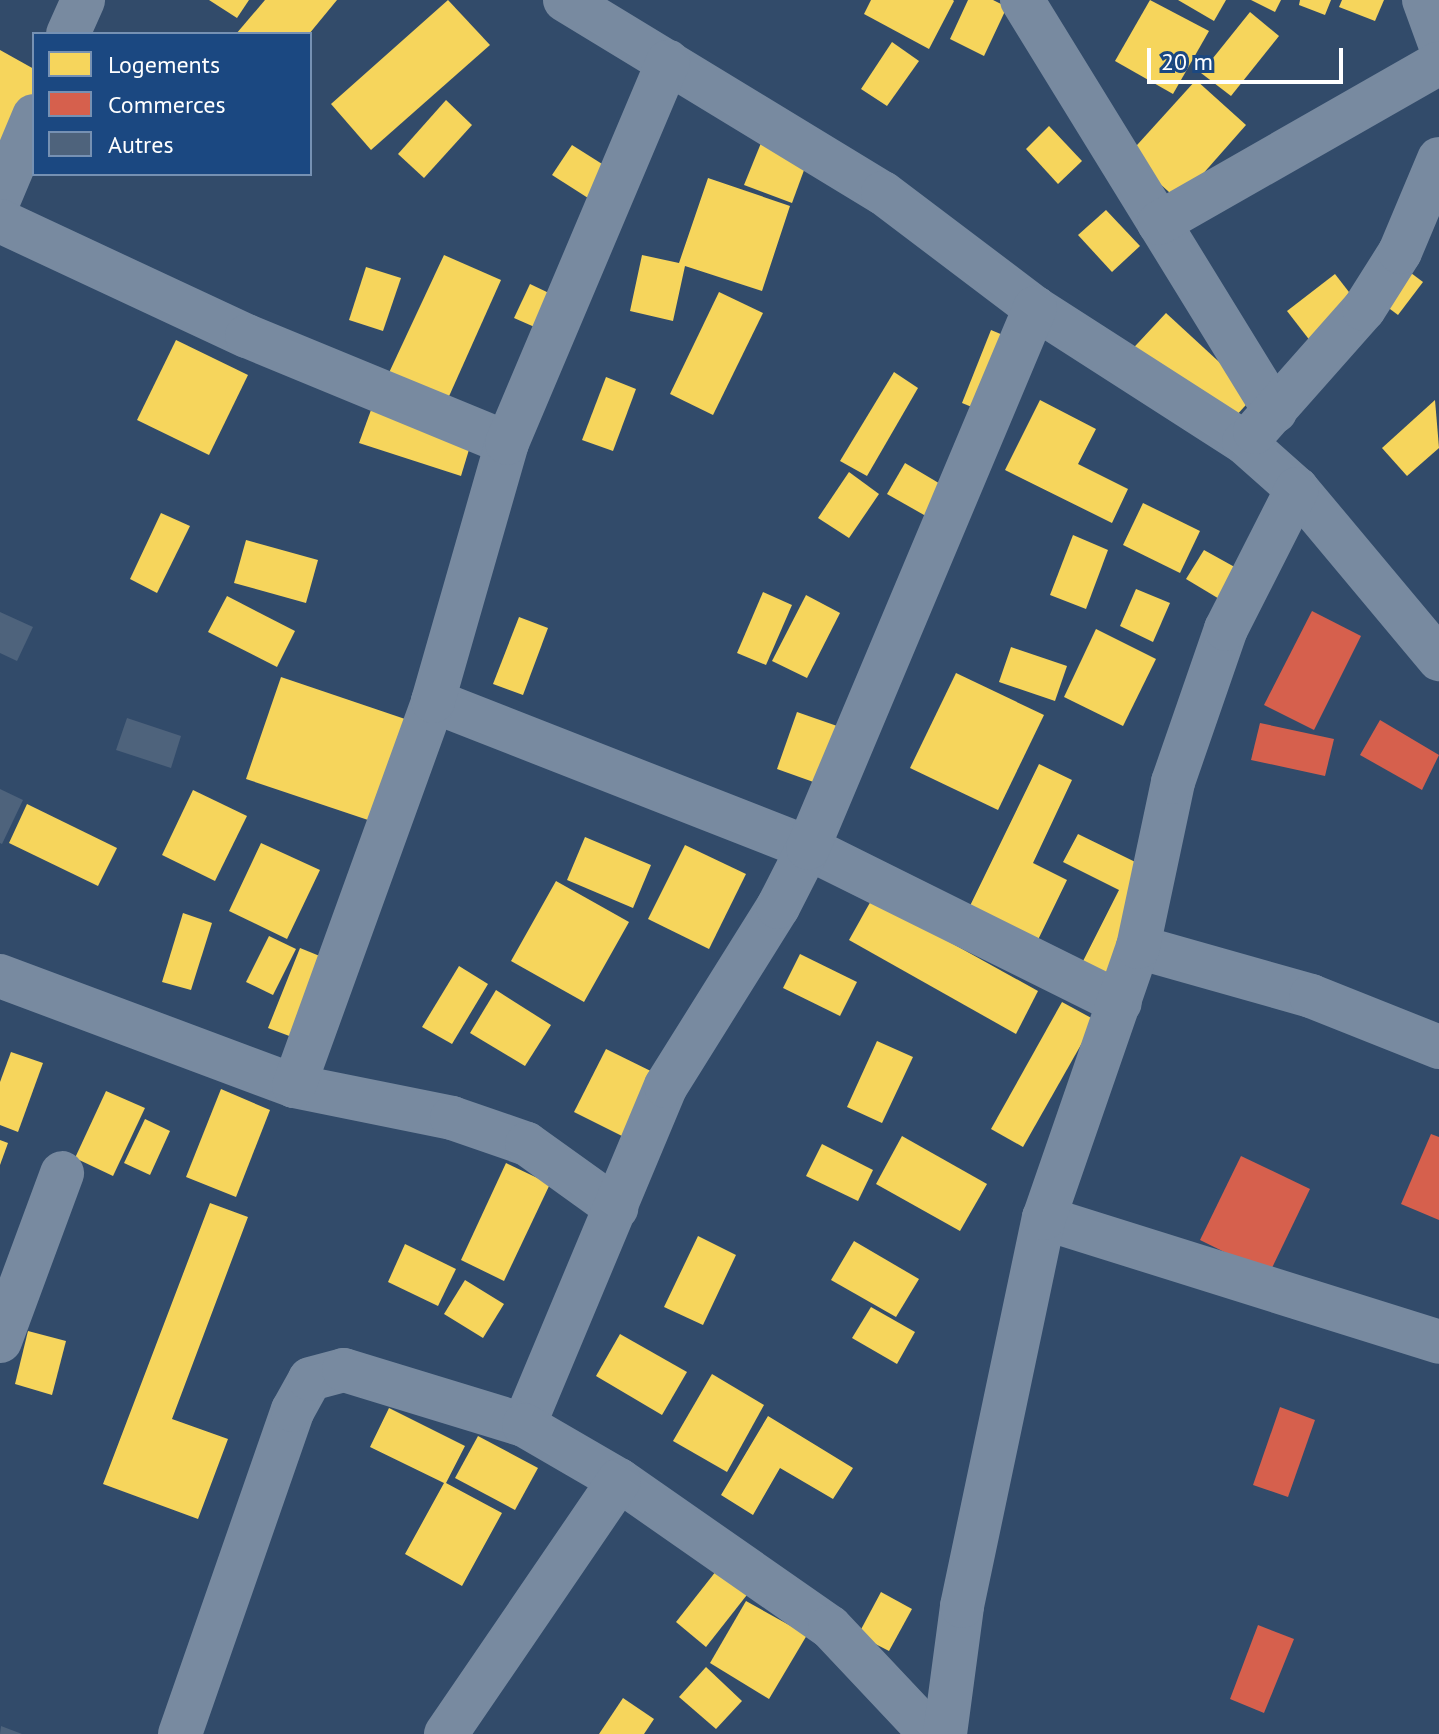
<!DOCTYPE html>
<html>
<head>
<meta charset="utf-8">
<style>
  body { margin:0 }
  #map { position:relative; width:1439px; height:1734px; overflow:hidden; background:#324b6a; font-family:"PT Sans",sans-serif }
  div>[style] { position:absolute }
  [style*='--x'] { left:calc(var(--x)*1px); top:calc(var(--y)*1px); width:calc(var(--w)*1px); rotate:calc(var(--a)*1deg) }
  .homes>* { inset:0; background:#f6d55c }
  .shops>* { inset:0; background:#d6604d }
  .building>* { inset:0; background:#4e637c }
  .minor>* { height:44px; margin:-22px; padding:0 22px; transform-origin:22px; border-radius:22px; background:#788aa0 }
  span { translate:-50% -50%; white-space:nowrap; text-align:center; line-height:1.15; -webkit-text-stroke:8px #1b4881; paint-order:stroke }
  .legend { position:absolute; left:32px; top:32px; width:280px; height:144px; box-sizing:border-box; background:#1b4881; border:2px solid #7691b3; margin:0; padding:10px 14px; list-style:none; font-size:24px; color:#fff }
  .legend li { display:flex; align-items:center; gap:16px; height:40px }
  .legend b { width:40px; border:2px solid #7691b3 }
  .scale { position:absolute; left:1147px; top:48px; width:196px; height:36px; box-sizing:border-box; border:4px solid #fff; border-top:0; padding-left:10px; font-size:24px; line-height:28px; white-space:nowrap; color:#fff; -webkit-text-stroke:6px #1b4881; paint-order:stroke }
</style>
</head>
<body>
<div id="map">
  <div class="homes">
    <i style="clip-path:polygon(209px 0,249px 0,237px 18px)"></i>
    <i style="clip-path:polygon(265px 0,337px 0,309px 34px,236px 34px)"></i>
    <i style="clip-path:polygon(448px 0,490px 45px,371px 150px,331px 104px)"></i>
    <i style="clip-path:polygon(871px 0,953px 0,954px 1px,929px 49px,864px 14px)"></i>
    <i style="clip-path:polygon(968px 0,993px 0,1007px 7px,984px 56px,950px 39px)"></i>
    <i style="clip-path:polygon(1150px 0,1209px 31px,1173px 94px,1115px 61px)"></i>
    <i style="clip-path:polygon(1178px 0,1226px 0,1214px 21px)"></i>
    <i style="clip-path:polygon(1251px 0,1281px 0,1275px 12px)"></i>
    <i style="clip-path:polygon(1300px 0,1331px 0,1325px 15px,1299px 5px)"></i>
    <i style="clip-path:polygon(1342px 0,1384px 0,1375px 21px,1339px 7px)"></i>
    <i style="clip-path:polygon(1250px 12px,1279px 36px,1231px 96px,1201px 73px)"></i>
    <i style="clip-path:polygon(892px 42px,919px 61px,887px 106px,861px 89px)"></i>
    <i style="clip-path:polygon(0 50px,34px 69px,34px 101px,0 147px)"></i>
    <i style="clip-path:polygon(1196px 80px,1246px 125px,1179px 201px,1128px 155px)"></i>
    <i style="clip-path:polygon(446px 100px,472px 125px,424px 178px,398px 154px)"></i>
    <i style="clip-path:polygon(1049px 126px,1082px 161px,1058px 184px,1026px 149px)"></i>
    <i style="clip-path:polygon(761px 143px,807px 162px,792px 203px,744px 185px)"></i>
    <i style="clip-path:polygon(572px 145px,618px 174px,599px 205px,552px 175px)"></i>
    <i style="clip-path:polygon(708px 178px,790px 206px,762px 291px,685px 266px,673px 321px,630px 311px,642px 255px,679px 263px)"></i>
    <i style="clip-path:polygon(1106px 210px,1140px 246px,1112px 272px,1078px 235px)"></i>
    <i style="clip-path:polygon(444px 255px,501px 280px,446px 403px,387px 377px)"></i>
    <i style="clip-path:polygon(1391px 258px,1423px 282px,1398px 315px,1366px 291px)"></i>
    <i style="clip-path:polygon(366px 267px,401px 278px,383px 331px,349px 320px)"></i>
    <i style="clip-path:polygon(1335px 274px,1359px 305px,1311px 342px,1287px 311px)"></i>
    <i style="clip-path:polygon(530px 284px,570px 303px,555px 336px,514px 318px)"></i>
    <i style="clip-path:polygon(719px 292px,763px 313px,713px 415px,670px 394px)"></i>
    <i style="clip-path:polygon(1166px 313px,1255px 395px,1214px 440px,1124px 358px)"></i>
    <i style="clip-path:polygon(991px 330px,1029px 346px,999px 418px,962px 403px)"></i>
    <i style="clip-path:polygon(176px 340px,248px 375px,209px 455px,137px 420px)"></i>
    <i style="clip-path:polygon(894px 372px,918px 388px,867px 476px,840px 461px)"></i>
    <i style="clip-path:polygon(606px 377px,636px 389px,613px 451px,582px 440px)"></i>
    <i style="clip-path:polygon(1040px 400px,1096px 429px,1078px 464px,1128px 489px,1112px 523px,1005px 470px)"></i>
    <i style="clip-path:polygon(1435px 400px,1439px 448px,1407px 476px,1382px 448px)"></i>
    <i style="clip-path:polygon(371px 410px,471px 443px,461px 476px,359px 443px)"></i>
    <i style="clip-path:polygon(905px 463px,964px 498px,947px 528px,887px 494px)"></i>
    <i style="clip-path:polygon(849px 472px,879px 494px,849px 538px,818px 518px)"></i>
    <i style="clip-path:polygon(1143px 503px,1200px 531px,1180px 573px,1123px 545px)"></i>
    <i style="clip-path:polygon(161px 513px,190px 526px,157px 593px,130px 579px)"></i>
    <i style="clip-path:polygon(1073px 535px,1108px 550px,1086px 609px,1050px 595px)"></i>
    <i style="clip-path:polygon(246px 540px,318px 560px,306px 603px,234px 583px)"></i>
    <i style="clip-path:polygon(1204px 550px,1249px 575px,1231px 606px,1186px 579px)"></i>
    <i style="clip-path:polygon(1136px 589px,1170px 603px,1153px 642px,1120px 626px)"></i>
    <i style="clip-path:polygon(763px 592px,792px 605px,766px 665px,737px 653px)"></i>
    <i style="clip-path:polygon(806px 595px,840px 613px,807px 678px,772px 661px)"></i>
    <i style="clip-path:polygon(227px 596px,295px 631px,277px 667px,208px 632px)"></i>
    <i style="clip-path:polygon(519px 617px,548px 628px,523px 695px,493px 684px)"></i>
    <i style="clip-path:polygon(1096px 629px,1156px 659px,1123px 726px,1064px 697px)"></i>
    <i style="clip-path:polygon(1011px 647px,1067px 666px,1055px 701px,999px 682px)"></i>
    <i style="clip-path:polygon(956px 673px,1044px 715px,998px 810px,910px 768px)"></i>
    <i style="clip-path:polygon(281px 677px,408px 720px,374px 822px,246px 779px)"></i>
    <i style="clip-path:polygon(797px 712px,840px 727px,819px 784px,777px 769px)"></i>
    <i style="clip-path:polygon(1039px 764px,1072px 780px,1033px 863px,1067px 880px,1034px 948px,966px 914px)"></i>
    <i style="clip-path:polygon(193px 790px,247px 816px,215px 881px,162px 855px)"></i>
    <i style="clip-path:polygon(27px 804px,117px 848px,98px 886px,9px 843px)"></i>
    <i style="clip-path:polygon(1078px 834px,1166px 877px,1110px 989px,1077px 973px,1119px 890px,1063px 862px)"></i>
    <i style="clip-path:polygon(585px 837px,651px 865px,633px 908px,567px 880px)"></i>
    <i style="clip-path:polygon(261px 843px,320px 870px,287px 939px,229px 911px)"></i>
    <i style="clip-path:polygon(685px 845px,746px 874px,709px 949px,648px 919px)"></i>
    <i style="clip-path:polygon(556px 881px,629px 922px,584px 1002px,511px 961px)"></i>
    <i style="clip-path:polygon(872px 899px,1038px 991px,1016px 1034px,849px 940px)"></i>
    <i style="clip-path:polygon(183px 913px,212px 923px,191px 990px,162px 982px)"></i>
    <i style="clip-path:polygon(269px 936px,296px 949px,273px 995px,246px 982px)"></i>
    <i style="clip-path:polygon(300px 948px,332px 961px,300px 1040px,268px 1028px)"></i>
    <i style="clip-path:polygon(800px 954px,857px 982px,840px 1016px,783px 988px)"></i>
    <i style="clip-path:polygon(459px 966px,488px 984px,452px 1044px,422px 1027px)"></i>
    <i style="clip-path:polygon(496px 990px,551px 1025px,525px 1066px,470px 1033px)"></i>
    <i style="clip-path:polygon(1062px 1002px,1095px 1020px,1023px 1147px,991px 1129px)"></i>
    <i style="clip-path:polygon(877px 1041px,913px 1057px,882px 1123px,847px 1107px)"></i>
    <i style="clip-path:polygon(606px 1049px,669px 1080px,638px 1144px,574px 1112px)"></i>
    <i style="clip-path:polygon(11px 1052px,43px 1063px,18px 1132px,0 1125px,0 1082px)"></i>
    <i style="clip-path:polygon(221px 1089px,270px 1110px,236px 1197px,186px 1177px)"></i>
    <i style="clip-path:polygon(106px 1091px,145px 1108px,113px 1176px,75px 1158px)"></i>
    <i style="clip-path:polygon(145px 1119px,170px 1131px,150px 1175px,124px 1163px)"></i>
    <i style="clip-path:polygon(902px 1136px,987px 1184px,960px 1231px,876px 1184px)"></i>
    <i style="clip-path:polygon(0 1140px,8px 1143px,0 1165px)"></i>
    <i style="clip-path:polygon(822px 1144px,873px 1170px,858px 1201px,806px 1176px)"></i>
    <i style="clip-path:polygon(506px 1163px,550px 1184px,504px 1281px,461px 1260px)"></i>
    <i style="clip-path:polygon(210px 1203px,248px 1217px,172px 1419px,228px 1439px,198px 1519px,103px 1484px)"></i>
    <i style="clip-path:polygon(698px 1236px,736px 1255px,703px 1325px,664px 1307px)"></i>
    <i style="clip-path:polygon(854px 1241px,919px 1279px,896px 1317px,831px 1280px)"></i>
    <i style="clip-path:polygon(405px 1244px,456px 1269px,438px 1306px,388px 1282px)"></i>
    <i style="clip-path:polygon(465px 1280px,504px 1304px,483px 1338px,444px 1314px)"></i>
    <i style="clip-path:polygon(871px 1307px,915px 1332px,897px 1364px,852px 1338px)"></i>
    <i style="clip-path:polygon(28px 1331px,66px 1341px,52px 1395px,15px 1384px)"></i>
    <i style="clip-path:polygon(620px 1334px,687px 1372px,662px 1415px,596px 1376px)"></i>
    <i style="clip-path:polygon(712px 1374px,764px 1405px,727px 1472px,673px 1441px)"></i>
    <i style="clip-path:polygon(389px 1408px,465px 1446px,446px 1483px,502px 1513px,462px 1586px,405px 1554px,444px 1483px,370px 1447px)"></i>
    <i style="clip-path:polygon(768px 1416px,853px 1468px,833px 1499px,780px 1468px,753px 1515px,721px 1495px)"></i>
    <i style="clip-path:polygon(478px 1436px,538px 1468px,515px 1510px,455px 1478px)"></i>
    <i style="clip-path:polygon(720px 1566px,750px 1591px,706px 1647px,676px 1622px)"></i>
    <i style="clip-path:polygon(881px 1592px,912px 1609px,889px 1651px,858px 1635px)"></i>
    <i style="clip-path:polygon(746px 1601px,807px 1635px,769px 1699px,710px 1663px)"></i>
    <i style="clip-path:polygon(706px 1667px,742px 1701px,716px 1729px,679px 1697px)"></i>
    <i style="clip-path:polygon(623px 1698px,654px 1719px,644px 1734px,599px 1734px)"></i>
  </div>
  <div class="shops">
    <i style="clip-path:polygon(1312px 611px,1361px 636px,1314px 730px,1264px 705px)"></i>
    <i style="clip-path:polygon(1380px 720px,1439px 755px,1422px 790px,1360px 755px)"></i>
    <i style="clip-path:polygon(1260px 723px,1334px 739px,1325px 776px,1251px 760px)"></i>
    <i style="clip-path:polygon(1431px 1134px,1439px 1137px,1439px 1220px,1401px 1204px)"></i>
    <i style="clip-path:polygon(1241px 1156px,1310px 1189px,1269px 1274px,1200px 1240px)"></i>
    <i style="clip-path:polygon(1280px 1407px,1315px 1420px,1288px 1497px,1253px 1485px)"></i>
    <i style="clip-path:polygon(1258px 1625px,1294px 1639px,1264px 1713px,1230px 1699px)"></i>
  </div>
  <div class="building">
    <i style="clip-path:polygon(0 612px,33px 627px,17px 661px,0 653px)"></i>
    <i style="clip-path:polygon(127px 718px,181px 736px,171px 768px,116px 750px)"></i>
    <i style="clip-path:polygon(0 789px,23px 800px,2px 844px,0 843px)"></i>
    <i style="clip-path:polygon(1px 1726px,22px 1734px,0 1734px)"></i>
  </div>
  <div class="minor">
    <i style="--x:565;--y:0;--w:372;--a:31.3"></i>
    <i style="--x:883;--y:193;--w:191;--a:37.1"></i>
    <i style="--x:1035;--y:308;--w:248;--a:32.7"></i>
    <i style="--x:1244;--y:442;--w:71;--a:41.6"></i>
    <i style="--x:1297;--y:489;--w:222;--a:50.1"></i>
    <i style="--x:1022;--y:0;--w:483;--a:58.4"></i>
    <i style="--x:1424;--y:0;--w:44;--a:69.9"></i>
    <i style="--x:68;--y:34;--w:37;--a:-66"></i>
    <i style="--x:0;--y:197;--w:88;--a:-67.2"></i>
    <i style="--x:0;--y:221;--w:272;--a:25"></i>
    <i style="--x:247;--y:336;--w:281;--a:22.4"></i>
    <i style="--x:1159;--y:223;--w:322;--a:-29.7"></i>
    <i style="--x:1255;--y:432;--w:164;--a:-48.5"></i>
    <i style="--x:1364;--y:309;--w:67;--a:-57.7"></i>
    <i style="--x:1400;--y:252;--w:101;--a:-67.2"></i>
    <i style="--x:433;--y:701;--w:403;--a:21.4"></i>
    <i style="--x:808;--y:848;--w:348;--a:26.4"></i>
    <i style="--x:1138;--y:947;--w:180;--a:15.8"></i>
    <i style="--x:1311;--y:996;--w:138;--a:21.7"></i>
    <i style="--x:0;--y:976;--w:314;--a:20.5"></i>
    <i style="--x:294;--y:1086;--w:161;--a:11.4"></i>
    <i style="--x:452;--y:1118;--w:79;--a:19.1"></i>
    <i style="--x:527;--y:1144;--w:110;--a:35.7"></i>
    <i style="--x:294;--y:1086;--w:409;--a:-70.1"></i>
    <i style="--x:433;--y:701;--w:268;--a:-74"></i>
    <i style="--x:507;--y:443;--w:414;--a:-67.1"></i>
    <i style="--x:1044;--y:1218;--w:414;--a:17.4"></i>
    <i style="--x:0;--y:1341;--w:179;--a:-69.7"></i>
    <i style="--x:524;--y:1425;--w:368;--a:-67.3"></i>
    <i style="--x:666;--y:1086;--w:211;--a:-58"></i>
    <i style="--x:778;--y:907;--w:66;--a:-63"></i>
    <i style="--x:808;--y:848;--w:586;--a:-67.2"></i>
    <i style="--x:180;--y:1734;--w:343;--a:-70.8"></i>
    <i style="--x:293;--y:1410;--w:35;--a:-61"></i>
    <i style="--x:310;--y:1379;--w:35;--a:-15"></i>
    <i style="--x:344;--y:1370;--w:188;--a:17"></i>
    <i style="--x:524;--y:1425;--w:110;--a:30.1"></i>
    <i style="--x:619;--y:1480;--w:257;--a:34.9"></i>
    <i style="--x:830;--y:1627;--w:147;--a:46.7"></i>
    <i style="--x:446;--y:1734;--w:307;--a:-55.7"></i>
    <i style="--x:945;--y:1734;--w:129;--a:-82.4"></i>
    <i style="--x:962;--y:1606;--w:397;--a:-78.1"></i>
    <i style="--x:1044;--y:1218;--w:287;--a:-70.9"></i>
    <i style="--x:1138;--y:947;--w:169;--a:-78"></i>
    <i style="--x:1173;--y:782;--w:162;--a:-70.9"></i>
    <i style="--x:1226;--y:629;--w:157;--a:-63.1"></i>
  </div>
  <ul class="legend">
  <li><b style="height:22px;background:#f6d55c"></b>Logements</li>
  <li><b style="height:22px;background:#d6604d"></b>Commerces</li>
  <li><b style="height:22px;background:#4e637c"></b>Autres</li>
  </ul>
  <div class="scale">20 m</div>
</div>
</body>
</html>
